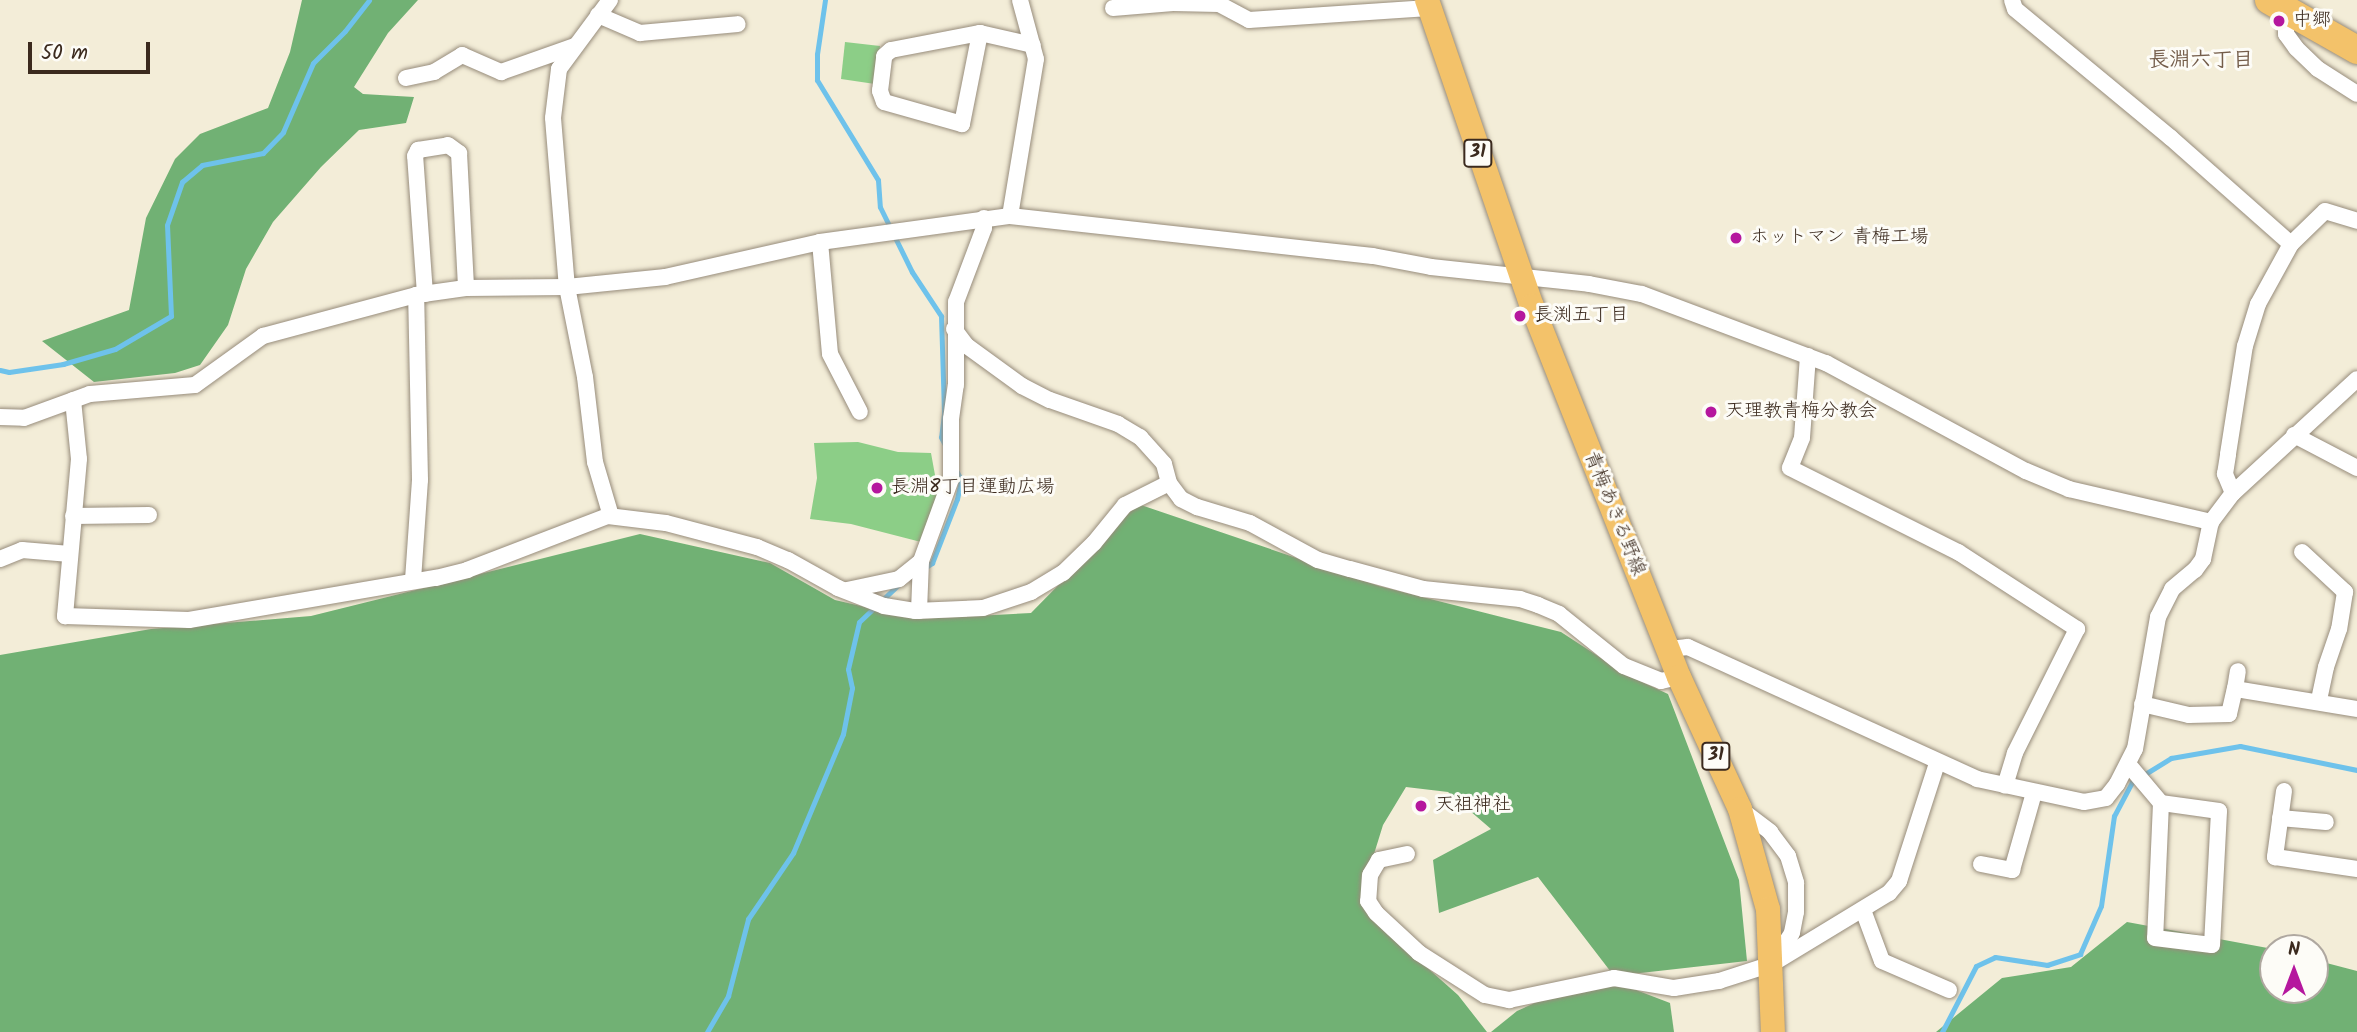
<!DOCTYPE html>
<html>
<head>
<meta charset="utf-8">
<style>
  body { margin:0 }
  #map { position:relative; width:2357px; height:1032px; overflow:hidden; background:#f3edd8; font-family:Kalam,"Klee One",sans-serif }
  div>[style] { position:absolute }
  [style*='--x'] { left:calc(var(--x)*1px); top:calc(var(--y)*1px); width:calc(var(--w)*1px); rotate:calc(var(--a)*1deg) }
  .green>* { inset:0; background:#8cce87 }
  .forest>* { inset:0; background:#71b174 }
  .stream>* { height:5px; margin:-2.5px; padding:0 2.5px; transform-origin:2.5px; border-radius:2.5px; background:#6ec2eb }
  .roads { filter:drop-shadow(0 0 2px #978c7b) drop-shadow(0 0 2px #978c7b) }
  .street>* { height:16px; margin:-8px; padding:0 8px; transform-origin:8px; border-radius:8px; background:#fff }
  .primary>* { height:24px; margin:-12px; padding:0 12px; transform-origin:12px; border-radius:12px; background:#f3c26a }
  .highway>* { height:28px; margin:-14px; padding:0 14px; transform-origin:14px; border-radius:14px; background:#f3c26a }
  .dots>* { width:19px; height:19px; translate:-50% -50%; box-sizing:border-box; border:4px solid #fdfcf7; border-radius:50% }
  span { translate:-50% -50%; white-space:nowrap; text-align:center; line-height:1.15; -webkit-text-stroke:6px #fdfcf7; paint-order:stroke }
  .shield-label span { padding:2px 5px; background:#fdfcf7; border:2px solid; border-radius:5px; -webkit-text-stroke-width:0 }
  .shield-label { font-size:18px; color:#3b2a1e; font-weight:700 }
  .poi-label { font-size:19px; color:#3b2a1e }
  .left { translate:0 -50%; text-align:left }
  .street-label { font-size:19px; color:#3b2a1e }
  .neighbourhood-label { font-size:21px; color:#745d4a; font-weight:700 }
  .north { position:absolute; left:2259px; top:934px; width:70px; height:70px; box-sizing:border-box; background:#fdfcf7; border:2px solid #afa8a0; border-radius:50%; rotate:0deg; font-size:19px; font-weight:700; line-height:28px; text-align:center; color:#3b2a1e }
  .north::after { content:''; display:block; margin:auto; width:24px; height:32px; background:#b5179e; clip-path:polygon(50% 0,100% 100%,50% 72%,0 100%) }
  .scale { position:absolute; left:28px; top:42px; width:122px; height:32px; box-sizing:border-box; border:4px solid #3b2a1e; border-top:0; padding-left:9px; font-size:21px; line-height:24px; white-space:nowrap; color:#3b2a1e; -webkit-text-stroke:5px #fdfcf7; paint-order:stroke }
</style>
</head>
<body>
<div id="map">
  <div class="green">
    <i style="clip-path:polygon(845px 42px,880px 46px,875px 84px,841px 79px)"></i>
    <i style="clip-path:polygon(858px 442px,898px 452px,931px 453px,939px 497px,921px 542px,851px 524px,810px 519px,817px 478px,814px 443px)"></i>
  </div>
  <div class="forest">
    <i style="clip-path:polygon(302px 0,418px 0,388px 33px,354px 87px,363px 94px,414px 97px,406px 123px,359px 130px,321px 167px,273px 222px,246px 269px,228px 325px,200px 365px,175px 373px,94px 382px,42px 341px,129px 310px,146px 218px,175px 159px,200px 134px,268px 108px,290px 52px)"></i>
    <i style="clip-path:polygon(1138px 504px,1379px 586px,1561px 632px,1627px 675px,1668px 694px,1739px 880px,1747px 961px,1614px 976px,1538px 877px,1439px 913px,1433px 860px,1491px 829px,1448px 792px,1406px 787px,1383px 825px,1361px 896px,1387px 932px,1458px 995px,1487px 1032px,0 1032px,0 655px,151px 629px,311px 616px,640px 534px,770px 563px,835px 600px,917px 619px,1031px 613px)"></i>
    <i style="clip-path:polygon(2127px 922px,2273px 949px,2273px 990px,2315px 990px,2315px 960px,2357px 971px,2357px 1032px,1936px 1032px,2002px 978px,2071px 967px)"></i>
    <i style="clip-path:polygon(1597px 975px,1670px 1003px,1674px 1032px,1491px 1032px,1517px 1011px)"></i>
  </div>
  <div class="stream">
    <i style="--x:825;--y:0;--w:55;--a:98.4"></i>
    <i style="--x:817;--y:54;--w:26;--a:90"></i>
    <i style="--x:817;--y:80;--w:117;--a:58.6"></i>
    <i style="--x:878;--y:180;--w:27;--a:86"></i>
    <i style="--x:880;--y:207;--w:72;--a:63.8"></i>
    <i style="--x:912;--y:272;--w:53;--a:56.6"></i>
    <i style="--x:941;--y:316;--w:98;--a:88.2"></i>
    <i style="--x:944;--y:414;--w:23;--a:97"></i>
    <i style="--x:941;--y:437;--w:11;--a:63"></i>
    <i style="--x:0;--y:370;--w:9;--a:13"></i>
    <i style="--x:9;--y:372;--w:55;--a:-8.4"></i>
    <i style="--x:63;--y:364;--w:54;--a:-16.1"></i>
    <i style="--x:115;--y:349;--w:65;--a:-30.5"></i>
    <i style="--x:171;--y:316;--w:91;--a:-92.5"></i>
    <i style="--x:167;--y:225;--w:46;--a:-70.8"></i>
    <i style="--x:182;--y:182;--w:26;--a:-40"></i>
    <i style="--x:202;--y:165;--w:62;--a:-11.1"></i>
    <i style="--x:263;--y:153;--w:29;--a:-46"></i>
    <i style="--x:283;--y:132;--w:75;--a:-66.5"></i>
    <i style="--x:313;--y:63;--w:45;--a:-45"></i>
    <i style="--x:345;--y:31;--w:39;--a:-52"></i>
    <i style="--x:923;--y:569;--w:11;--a:-34"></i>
    <i style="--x:932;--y:563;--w:69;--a:-68.7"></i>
    <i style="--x:957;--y:499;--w:19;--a:-78"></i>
    <i style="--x:961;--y:480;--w:9;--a:-117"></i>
    <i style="--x:707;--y:1032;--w:42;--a:-59.7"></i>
    <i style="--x:728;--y:996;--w:80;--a:-75.4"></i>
    <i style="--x:748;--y:919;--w:80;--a:-55.7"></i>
    <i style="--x:793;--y:853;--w:129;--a:-67.2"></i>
    <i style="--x:843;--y:734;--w:47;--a:-78.9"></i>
    <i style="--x:852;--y:688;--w:19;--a:-102"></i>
    <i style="--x:848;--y:669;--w:48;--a:-76.8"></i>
    <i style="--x:859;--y:622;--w:55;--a:-43.5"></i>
    <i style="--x:1942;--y:1032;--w:74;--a:-62.7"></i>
    <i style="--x:1976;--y:966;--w:21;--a:-25"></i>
    <i style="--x:1995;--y:957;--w:53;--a:8.7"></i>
    <i style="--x:2047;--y:965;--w:35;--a:-18"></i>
    <i style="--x:2080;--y:954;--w:52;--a:-66.4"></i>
    <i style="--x:2101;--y:906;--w:91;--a:-81.8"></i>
    <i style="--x:2114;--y:816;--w:38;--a:-62"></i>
    <i style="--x:2132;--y:782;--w:46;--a:-31.6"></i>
    <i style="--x:2171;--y:758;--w:70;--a:-9.9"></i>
    <i style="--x:2240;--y:746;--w:119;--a:11.6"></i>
  </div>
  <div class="roads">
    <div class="street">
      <i style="--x:610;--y:0;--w:86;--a:126.5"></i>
      <i style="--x:559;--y:69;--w:49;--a:97"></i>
      <i style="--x:553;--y:118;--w:170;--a:85.3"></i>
      <i style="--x:567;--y:287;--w:92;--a:78.7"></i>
      <i style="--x:585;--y:377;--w:86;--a:83.3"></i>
      <i style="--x:595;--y:462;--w:56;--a:73.5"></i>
      <i style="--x:2012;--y:0;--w:9;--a:72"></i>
      <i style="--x:2015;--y:9;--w:202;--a:39.6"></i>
      <i style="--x:2171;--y:138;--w:160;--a:41.5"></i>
      <i style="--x:1113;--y:8;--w:60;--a:-4.8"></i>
      <i style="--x:1173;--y:3;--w:46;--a:1.2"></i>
      <i style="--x:1219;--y:4;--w:34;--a:28"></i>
      <i style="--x:1249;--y:20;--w:180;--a:-3.8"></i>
      <i style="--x:2291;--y:13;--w:12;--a:114"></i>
      <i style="--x:2286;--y:24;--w:10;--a:90"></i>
      <i style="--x:2286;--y:34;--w:17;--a:54"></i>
      <i style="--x:2296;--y:48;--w:30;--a:44"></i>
      <i style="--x:2318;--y:69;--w:46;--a:32.7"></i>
      <i style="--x:598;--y:15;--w:46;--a:23.2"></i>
      <i style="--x:640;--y:33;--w:98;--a:-5.2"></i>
      <i style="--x:980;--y:33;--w:93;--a:101.2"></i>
      <i style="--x:962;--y:124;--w:81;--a:-164.2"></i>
      <i style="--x:884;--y:102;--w:12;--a:-110"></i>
      <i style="--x:880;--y:91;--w:35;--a:-83"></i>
      <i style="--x:884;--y:56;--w:9;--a:-41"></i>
      <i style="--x:891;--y:50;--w:91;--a:-10.8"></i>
      <i style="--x:980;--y:33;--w:54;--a:12.8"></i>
      <i style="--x:406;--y:78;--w:29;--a:-12"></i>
      <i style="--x:434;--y:72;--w:33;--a:-31"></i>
      <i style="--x:462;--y:55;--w:43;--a:23.6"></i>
      <i style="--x:501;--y:72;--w:78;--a:-19.4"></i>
      <i style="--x:1010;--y:216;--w:159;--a:-80.6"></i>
      <i style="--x:1036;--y:59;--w:61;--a:-105.2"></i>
      <i style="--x:820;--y:242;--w:112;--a:84.9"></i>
      <i style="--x:830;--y:354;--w:65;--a:62.7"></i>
      <i style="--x:425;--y:294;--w:138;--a:-94.1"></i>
      <i style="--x:415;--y:156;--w:7;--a:-63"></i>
      <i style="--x:418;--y:150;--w:30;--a:-9"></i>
      <i style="--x:448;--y:145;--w:14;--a:36"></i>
      <i style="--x:459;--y:153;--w:135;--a:87"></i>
      <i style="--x:954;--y:329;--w:21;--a:53"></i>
      <i style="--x:967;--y:346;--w:68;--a:36"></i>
      <i style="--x:1022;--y:386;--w:31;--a:27"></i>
      <i style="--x:1050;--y:400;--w:72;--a:19.4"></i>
      <i style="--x:1118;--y:424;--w:26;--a:31"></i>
      <i style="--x:1140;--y:437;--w:36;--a:48"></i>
      <i style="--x:1164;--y:464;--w:20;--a:75"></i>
      <i style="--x:1169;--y:483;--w:20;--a:53"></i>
      <i style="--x:1181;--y:499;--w:18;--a:27"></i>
      <i style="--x:1197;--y:507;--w:55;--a:16.8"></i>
      <i style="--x:1250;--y:523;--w:77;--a:28.6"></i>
      <i style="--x:1318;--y:560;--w:33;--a:16"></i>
      <i style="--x:1350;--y:569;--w:76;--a:15.3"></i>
      <i style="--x:1423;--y:589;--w:98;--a:5.9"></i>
      <i style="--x:1520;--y:599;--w:19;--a:18"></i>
      <i style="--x:1538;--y:605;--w:23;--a:23"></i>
      <i style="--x:1559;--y:614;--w:83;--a:38.7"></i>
      <i style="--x:1624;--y:666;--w:40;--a:22"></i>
      <i style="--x:1661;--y:681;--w:18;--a:-13"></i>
      <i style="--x:1808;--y:356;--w:82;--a:94.2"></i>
      <i style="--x:1802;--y:438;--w:32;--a:112"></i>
      <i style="--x:1790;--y:468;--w:188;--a:26.6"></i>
      <i style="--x:1958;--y:552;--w:142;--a:32.9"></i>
      <i style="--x:2077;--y:629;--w:139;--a:116.6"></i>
      <i style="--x:2015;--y:753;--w:34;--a:107"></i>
      <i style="--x:73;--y:400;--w:59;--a:84.2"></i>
      <i style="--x:79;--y:459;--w:158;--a:95.1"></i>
      <i style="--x:65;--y:616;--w:124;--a:1.8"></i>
      <i style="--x:189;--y:620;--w:251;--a:-9.7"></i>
      <i style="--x:436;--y:578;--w:32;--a:-14"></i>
      <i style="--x:467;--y:570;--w:151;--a:-21"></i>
      <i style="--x:608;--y:516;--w:58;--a:6.9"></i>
      <i style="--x:666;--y:523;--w:94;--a:14.8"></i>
      <i style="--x:757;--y:547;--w:34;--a:23"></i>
      <i style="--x:788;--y:560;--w:57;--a:29.2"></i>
      <i style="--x:838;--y:588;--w:49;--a:21.4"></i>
      <i style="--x:884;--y:606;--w:31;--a:9"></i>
      <i style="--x:915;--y:611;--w:68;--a:-2.5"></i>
      <i style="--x:983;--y:608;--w:51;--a:-18.4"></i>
      <i style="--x:1031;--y:592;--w:37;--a:-31"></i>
      <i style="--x:1063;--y:573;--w:43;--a:-44.1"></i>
      <i style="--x:1094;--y:543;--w:49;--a:-50.8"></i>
      <i style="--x:1125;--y:505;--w:49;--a:-26.6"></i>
      <i style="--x:0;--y:417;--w:24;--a:2"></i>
      <i style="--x:24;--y:418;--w:70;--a:-20"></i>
      <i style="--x:90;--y:394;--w:105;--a:-4.9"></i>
      <i style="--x:195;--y:385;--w:84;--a:-35.8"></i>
      <i style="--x:263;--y:336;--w:158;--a:-15"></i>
      <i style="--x:416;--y:295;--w:50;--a:-8"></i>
      <i style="--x:466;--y:288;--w:101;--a:-0.6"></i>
      <i style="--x:567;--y:287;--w:99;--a:-5.8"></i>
      <i style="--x:665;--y:277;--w:159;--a:-12.7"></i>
      <i style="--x:820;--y:242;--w:192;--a:-7.8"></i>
      <i style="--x:1010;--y:216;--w:365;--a:6.3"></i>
      <i style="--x:1373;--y:256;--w:59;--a:10.7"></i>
      <i style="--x:1431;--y:267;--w:159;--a:6.1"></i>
      <i style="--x:1589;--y:284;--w:54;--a:10.7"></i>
      <i style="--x:1642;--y:294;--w:197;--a:20.6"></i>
      <i style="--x:1826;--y:363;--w:227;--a:28.4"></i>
      <i style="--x:2026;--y:471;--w:47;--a:22.7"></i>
      <i style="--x:2069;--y:489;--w:146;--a:13.1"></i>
      <i style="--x:2294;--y:435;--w:71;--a:27.6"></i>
      <i style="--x:2233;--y:493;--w:168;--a:-42.6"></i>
      <i style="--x:73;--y:516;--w:76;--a:-0.8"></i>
      <i style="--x:2302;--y:552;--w:59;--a:42.9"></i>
      <i style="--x:2345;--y:592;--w:37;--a:99"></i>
      <i style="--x:2339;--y:629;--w:40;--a:108.9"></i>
      <i style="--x:2326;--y:667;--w:35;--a:102"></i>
      <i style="--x:0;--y:559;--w:24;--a:-22"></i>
      <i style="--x:22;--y:550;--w:48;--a:4.8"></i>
      <i style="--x:413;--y:580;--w:100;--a:-86"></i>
      <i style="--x:420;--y:480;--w:185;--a:-91.2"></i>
      <i style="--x:847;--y:590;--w:53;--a:-11.9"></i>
      <i style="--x:899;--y:579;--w:28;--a:-39"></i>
      <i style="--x:919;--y:611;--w:50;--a:-87.7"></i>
      <i style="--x:921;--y:561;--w:87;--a:-69.9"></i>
      <i style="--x:951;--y:479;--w:60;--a:-90"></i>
      <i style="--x:951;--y:419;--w:34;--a:-82"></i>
      <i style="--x:956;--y:385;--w:83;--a:-90"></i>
      <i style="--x:956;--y:302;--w:79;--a:-69.3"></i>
      <i style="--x:984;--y:228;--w:10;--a:-90"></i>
      <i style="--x:1669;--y:649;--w:19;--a:-6"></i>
      <i style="--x:1688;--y:647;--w:318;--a:24.5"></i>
      <i style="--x:1977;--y:779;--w:109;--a:12.1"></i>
      <i style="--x:2084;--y:802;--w:22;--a:-10"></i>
      <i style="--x:2106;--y:798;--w:18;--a:-52"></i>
      <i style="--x:2117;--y:784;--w:39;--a:-63"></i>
      <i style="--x:2135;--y:749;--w:134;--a:-80.1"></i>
      <i style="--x:2158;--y:617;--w:31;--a:-63"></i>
      <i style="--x:2172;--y:589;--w:30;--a:-40"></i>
      <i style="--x:2195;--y:570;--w:14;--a:-54"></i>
      <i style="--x:2203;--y:559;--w:38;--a:-78"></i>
      <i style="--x:2211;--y:522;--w:36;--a:-53"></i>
      <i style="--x:2233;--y:493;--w:21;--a:-113"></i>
      <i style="--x:2225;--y:474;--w:20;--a:-81"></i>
      <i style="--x:2228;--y:454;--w:109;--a:-81.1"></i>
      <i style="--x:2245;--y:346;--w:44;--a:-72.8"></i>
      <i style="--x:2258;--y:304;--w:68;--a:-61.2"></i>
      <i style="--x:2291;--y:244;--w:47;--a:-44.1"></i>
      <i style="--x:2325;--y:211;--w:34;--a:17"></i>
      <i style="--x:2235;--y:689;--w:18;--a:-81"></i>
      <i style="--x:2142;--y:704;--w:48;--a:13.2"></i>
      <i style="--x:2189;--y:715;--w:40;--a:-1.4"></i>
      <i style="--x:2229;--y:714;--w:26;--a:-77"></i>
      <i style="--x:2235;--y:689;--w:124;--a:9.3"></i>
      <i style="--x:2128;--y:764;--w:51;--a:49.8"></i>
      <i style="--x:2161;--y:803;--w:135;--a:92.5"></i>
      <i style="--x:2155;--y:938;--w:57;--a:7"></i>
      <i style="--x:2212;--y:945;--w:134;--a:-87"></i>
      <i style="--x:2219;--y:811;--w:59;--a:-172.1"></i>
      <i style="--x:2284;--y:791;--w:67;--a:97.8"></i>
      <i style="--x:2275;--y:857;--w:83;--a:8.3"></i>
      <i style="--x:1740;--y:809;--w:38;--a:37"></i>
      <i style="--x:1770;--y:832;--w:30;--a:53"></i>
      <i style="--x:1788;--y:856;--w:28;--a:73"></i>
      <i style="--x:1796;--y:883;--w:29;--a:90"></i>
      <i style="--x:1796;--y:912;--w:21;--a:101"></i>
      <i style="--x:1792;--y:933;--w:35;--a:123"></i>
      <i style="--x:2280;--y:818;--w:46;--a:5"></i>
      <i style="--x:1407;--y:854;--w:29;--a:168"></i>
      <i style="--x:1379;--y:860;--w:17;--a:121"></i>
      <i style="--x:1370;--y:875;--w:26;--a:94"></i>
      <i style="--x:1368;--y:901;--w:14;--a:56"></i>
      <i style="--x:1376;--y:913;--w:59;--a:42.9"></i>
      <i style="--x:1419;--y:953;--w:78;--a:32.5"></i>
      <i style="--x:1485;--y:995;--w:25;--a:12"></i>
      <i style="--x:1509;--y:1000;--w:107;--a:-11.8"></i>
      <i style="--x:1614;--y:978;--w:61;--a:9.5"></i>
      <i style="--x:1674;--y:988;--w:46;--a:-8.8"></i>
      <i style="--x:1719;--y:981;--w:56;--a:-17.8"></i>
      <i style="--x:1772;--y:964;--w:137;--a:-31.3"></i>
      <i style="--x:1889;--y:893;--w:16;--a:-50"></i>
      <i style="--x:1899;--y:881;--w:124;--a:-72.1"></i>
      <i style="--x:1981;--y:864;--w:32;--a:11"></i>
      <i style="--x:2012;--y:870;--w:80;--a:-74.1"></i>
      <i style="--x:1863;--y:910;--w:54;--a:69.6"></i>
      <i style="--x:1882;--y:961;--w:73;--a:23.4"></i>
    </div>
    <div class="primary">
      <i style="--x:1427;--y:0;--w:324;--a:71.1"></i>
      <i style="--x:1532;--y:306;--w:399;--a:68.4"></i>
      <i style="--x:1679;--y:677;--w:145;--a:65.2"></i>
      <i style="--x:1740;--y:809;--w:104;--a:74.4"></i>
      <i style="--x:1768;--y:909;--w:123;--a:87.7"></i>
    </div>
    <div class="highway">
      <i style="--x:2269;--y:0;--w:101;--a:29.6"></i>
    </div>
  </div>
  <div class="dots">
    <i style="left:2279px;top:21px;background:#b5179e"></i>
    <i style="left:1736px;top:238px;background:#b5179e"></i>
    <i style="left:1520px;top:316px;background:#b5179e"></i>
    <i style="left:1711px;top:412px;background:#b5179e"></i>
    <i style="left:877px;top:488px;background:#b5179e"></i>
    <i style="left:1421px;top:806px;background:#b5179e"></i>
  </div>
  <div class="shield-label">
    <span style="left:1478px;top:153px">31</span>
    <span style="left:1716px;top:756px">31</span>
  </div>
  <div class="poi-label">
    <span class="left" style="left:2293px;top:21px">中郷</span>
    <span class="left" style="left:1750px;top:238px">ホットマン 青梅工場</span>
    <span class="left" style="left:1534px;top:316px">長渕五丁目</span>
    <span class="left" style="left:1725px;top:412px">天理教青梅分教会</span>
    <span class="left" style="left:891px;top:488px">長淵8丁目運動広場</span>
    <span class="left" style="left:1435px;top:806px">天祖神社</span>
  </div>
  <div class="street-label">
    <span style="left:1614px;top:514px;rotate:68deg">青梅あきる野線</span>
  </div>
  <div class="neighbourhood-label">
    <span style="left:2201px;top:61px">長淵六丁目</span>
  </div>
  <div class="north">N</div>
  <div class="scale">50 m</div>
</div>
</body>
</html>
